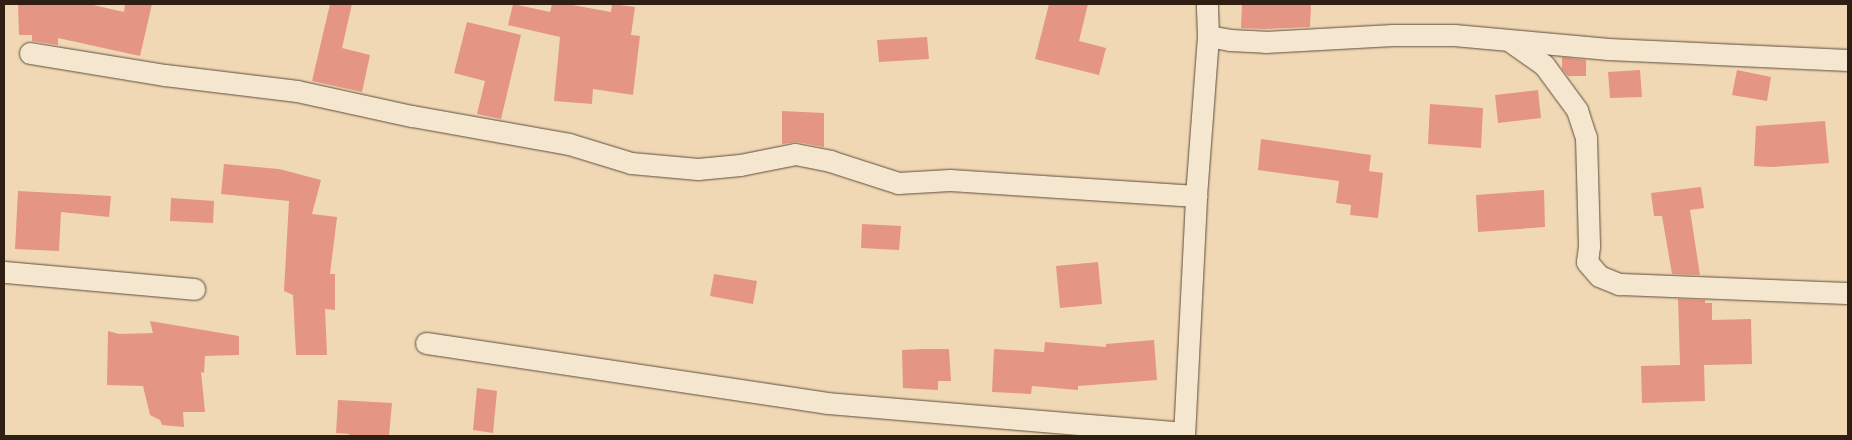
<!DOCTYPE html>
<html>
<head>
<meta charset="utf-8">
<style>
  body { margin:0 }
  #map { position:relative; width:1852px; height:440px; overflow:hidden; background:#f0d8b5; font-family:"IM FELL French Canon",serif }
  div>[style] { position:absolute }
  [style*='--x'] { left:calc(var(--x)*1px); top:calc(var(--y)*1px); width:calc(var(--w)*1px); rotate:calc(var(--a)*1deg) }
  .building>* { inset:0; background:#e59584 }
  .roads { filter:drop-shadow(0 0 1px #5f4d3b) drop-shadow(0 0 1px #5f4d3b) }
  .street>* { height:21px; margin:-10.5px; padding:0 10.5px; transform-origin:10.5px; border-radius:10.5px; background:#f5e6cf }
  span { translate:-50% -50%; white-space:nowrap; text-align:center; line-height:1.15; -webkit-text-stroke:4.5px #f5e6cf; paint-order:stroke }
  .frame { position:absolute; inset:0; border:5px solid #2f1f12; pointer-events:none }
</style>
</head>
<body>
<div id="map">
  <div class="building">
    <i style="clip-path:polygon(18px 4px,89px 4px,124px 12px,125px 4px,152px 4px,140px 56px,58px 38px,58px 45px,32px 41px,32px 35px,19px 35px)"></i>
    <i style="clip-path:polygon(330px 4px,352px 4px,342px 48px,370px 55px,362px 92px,312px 81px)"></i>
    <i style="clip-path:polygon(513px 4px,550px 12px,552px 4px,567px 4px,611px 12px,612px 4px,635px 7px,631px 35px,640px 36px,633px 95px,593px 89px,592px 104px,554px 101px,560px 37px,508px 25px)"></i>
    <i style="clip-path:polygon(1049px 4px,1088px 4px,1079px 41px,1106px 48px,1099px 75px,1035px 59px)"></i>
    <i style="clip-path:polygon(1242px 4px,1311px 4px,1310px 27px,1265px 29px,1241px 28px)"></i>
    <i style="clip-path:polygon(467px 22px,521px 35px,501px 119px,477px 114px,485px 81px,454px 73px)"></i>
    <i style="clip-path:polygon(927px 37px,929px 59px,879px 62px,877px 40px)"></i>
    <i style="clip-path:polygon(1562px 57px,1586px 60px,1586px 76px,1568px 76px,1562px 69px)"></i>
    <i style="clip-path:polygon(1640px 70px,1642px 97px,1610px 98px,1608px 72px)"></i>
    <i style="clip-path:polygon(1737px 70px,1771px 77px,1767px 101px,1732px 95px)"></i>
    <i style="clip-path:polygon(1538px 90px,1541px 118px,1498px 123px,1495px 95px)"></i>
    <i style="clip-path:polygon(1430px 104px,1483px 108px,1481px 148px,1428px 144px)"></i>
    <i style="clip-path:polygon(782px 111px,824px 113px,824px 147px,797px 142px,782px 144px)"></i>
    <i style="clip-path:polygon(1825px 121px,1829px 163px,1771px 167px,1754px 166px,1756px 126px)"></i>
    <i style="clip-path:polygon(1261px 139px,1371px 155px,1369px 171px,1383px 173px,1378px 218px,1350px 215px,1351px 205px,1336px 203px,1339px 181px,1258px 170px)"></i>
    <i style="clip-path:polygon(224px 164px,279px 169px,321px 180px,312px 214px,337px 217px,330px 274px,335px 274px,335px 310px,325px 309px,327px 355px,296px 355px,293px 295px,284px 291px,289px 201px,221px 194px)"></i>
    <i style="clip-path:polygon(1701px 187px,1704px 208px,1690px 210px,1700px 275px,1672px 274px,1662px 216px,1654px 216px,1651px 193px)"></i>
    <i style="clip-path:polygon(1544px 190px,1545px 227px,1478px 232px,1476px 195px)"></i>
    <i style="clip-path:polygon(18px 191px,111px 196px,109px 217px,61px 212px,59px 251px,15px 249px)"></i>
    <i style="clip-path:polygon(171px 198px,214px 201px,213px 223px,170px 221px)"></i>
    <i style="clip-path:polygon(862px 224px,901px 226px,899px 250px,861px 248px)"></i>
    <i style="clip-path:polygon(1098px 262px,1102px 304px,1060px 308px,1056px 266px)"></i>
    <i style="clip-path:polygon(714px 274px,757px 281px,753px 304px,710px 296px)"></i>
    <i style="clip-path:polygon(1678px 299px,1705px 300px,1705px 303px,1712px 303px,1712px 320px,1751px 319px,1752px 364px,1704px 365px,1705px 401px,1642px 403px,1641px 366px,1680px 365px)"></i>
    <i style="clip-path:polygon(150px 321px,239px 336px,239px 355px,205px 356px,204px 373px,201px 372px,205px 412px,183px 412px,184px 427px,162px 425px,160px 420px,150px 415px,143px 386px,107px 385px,108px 331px,119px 334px,153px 333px)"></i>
    <i style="clip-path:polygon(1154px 340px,1157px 380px,1078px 386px,1078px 390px,1032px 386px,1031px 394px,992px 392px,994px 349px,1044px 352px,1045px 342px,1106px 347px,1106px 344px)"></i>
    <i style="clip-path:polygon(923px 349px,949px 349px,951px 381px,938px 381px,938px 390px,903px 388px,902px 350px)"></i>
    <i style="clip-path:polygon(477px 388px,497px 391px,493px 433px,473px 430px)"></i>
    <i style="clip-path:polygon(338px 400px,392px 403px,389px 436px,349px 436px,349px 434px,336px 433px)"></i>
  </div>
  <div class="roads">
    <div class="street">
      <i style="--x:1208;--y:36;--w:22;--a:10"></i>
      <i style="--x:1230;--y:40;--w:35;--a:3"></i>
      <i style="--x:1265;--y:42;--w:128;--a:-3.1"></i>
      <i style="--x:1393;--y:35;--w:61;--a:0"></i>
      <i style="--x:1454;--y:35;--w:155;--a:5.2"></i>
      <i style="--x:1608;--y:49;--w:240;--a:2.6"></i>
      <i style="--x:1511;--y:42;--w:40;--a:34.9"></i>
      <i style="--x:1544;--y:65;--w:56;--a:53.7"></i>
      <i style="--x:1577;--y:110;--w:28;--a:72"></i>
      <i style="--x:1586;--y:137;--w:109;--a:88.4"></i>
      <i style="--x:1589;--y:246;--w:16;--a:97"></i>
      <i style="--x:1587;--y:262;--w:18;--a:49"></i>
      <i style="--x:1599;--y:276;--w:22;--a:22"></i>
      <i style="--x:1619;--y:284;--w:229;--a:2.3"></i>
      <i style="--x:30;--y:53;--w:137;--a:9.3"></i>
      <i style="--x:165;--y:75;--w:133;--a:6.9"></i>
      <i style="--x:297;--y:91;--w:118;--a:12.3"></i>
      <i style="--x:412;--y:116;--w:159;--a:10.1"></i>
      <i style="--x:569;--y:144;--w:65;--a:17"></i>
      <i style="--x:631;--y:163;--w:67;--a:5.1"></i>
      <i style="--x:698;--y:169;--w:42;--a:-5.4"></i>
      <i style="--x:740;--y:165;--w:56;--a:-11.3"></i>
      <i style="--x:795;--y:154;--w:36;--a:11"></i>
      <i style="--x:830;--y:161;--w:71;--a:17.9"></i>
      <i style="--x:898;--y:183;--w:52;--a:-3.3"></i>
      <i style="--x:950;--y:180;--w:247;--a:3.7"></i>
      <i style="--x:4;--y:272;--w:191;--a:5.1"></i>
      <i style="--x:426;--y:343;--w:405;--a:8.5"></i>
      <i style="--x:827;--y:403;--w:358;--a:4.8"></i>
      <i style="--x:1184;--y:436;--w:240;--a:-87.1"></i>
      <i style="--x:1196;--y:196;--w:160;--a:-85.7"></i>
      <i style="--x:1208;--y:36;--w:32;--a:-92"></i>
    </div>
  </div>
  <div class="frame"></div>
</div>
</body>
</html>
